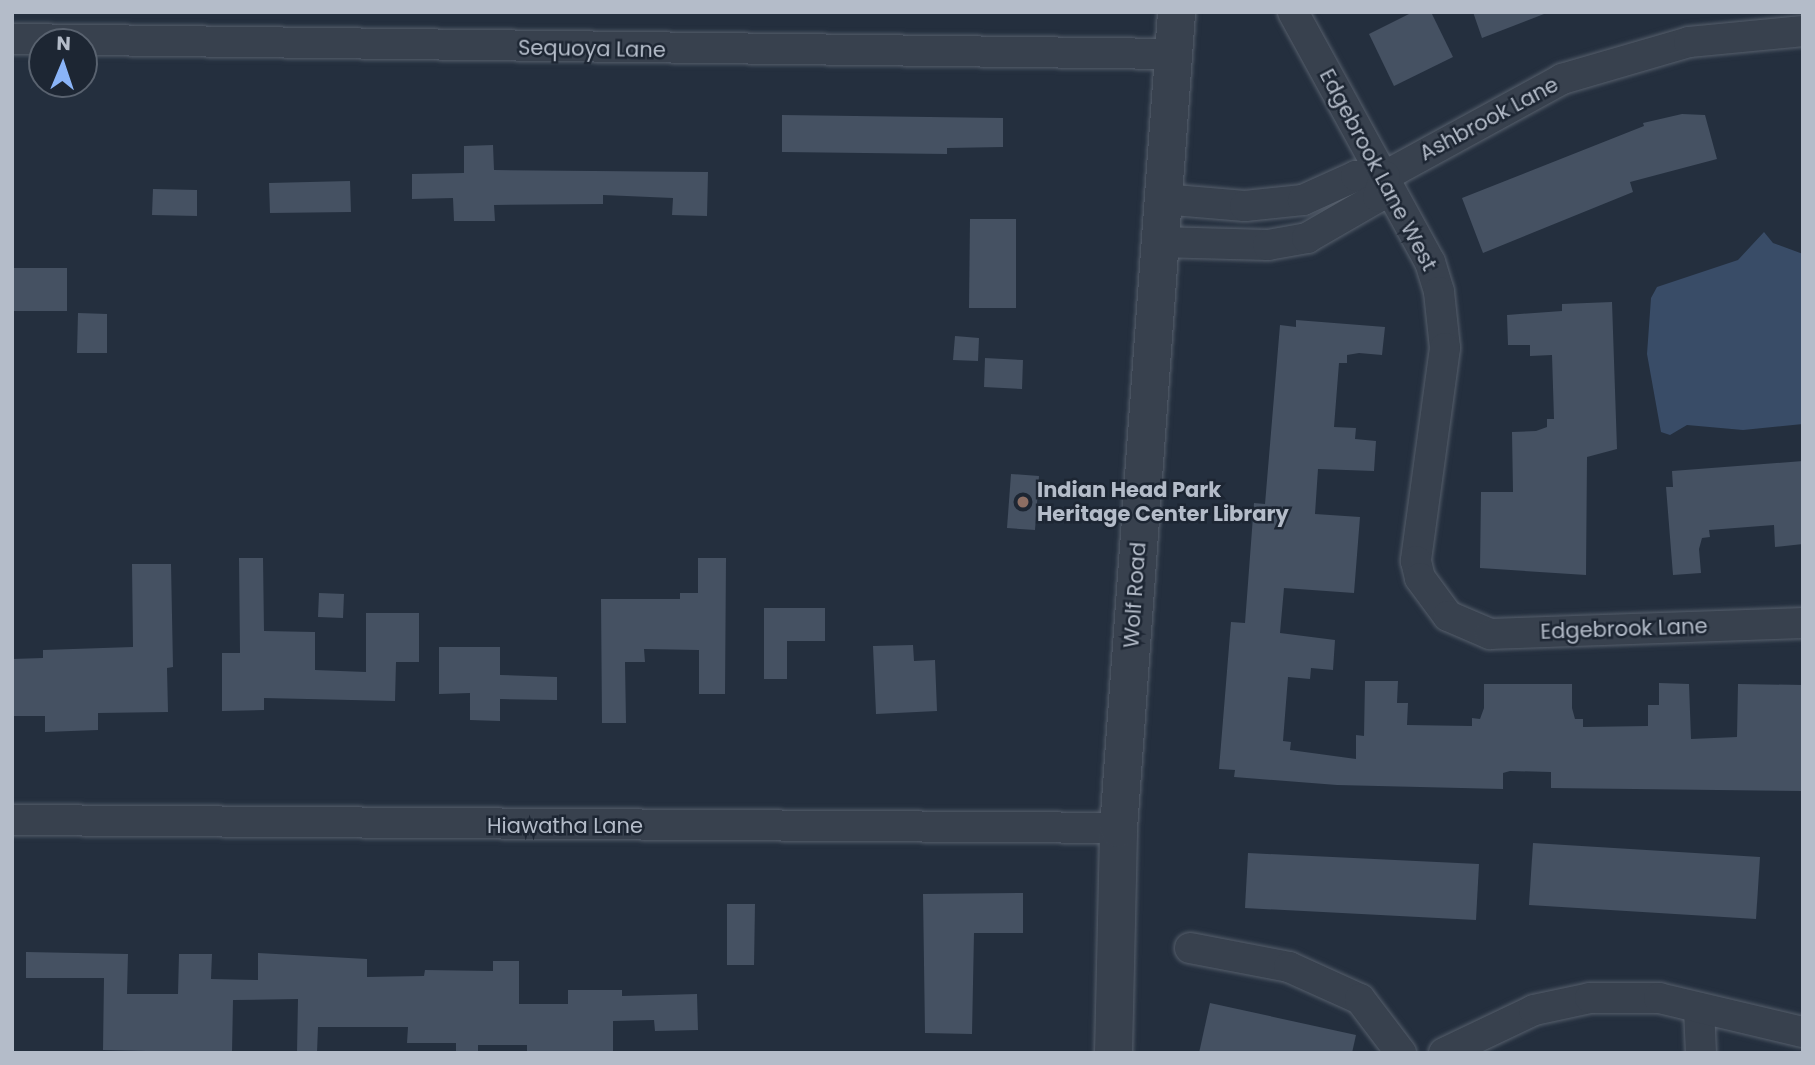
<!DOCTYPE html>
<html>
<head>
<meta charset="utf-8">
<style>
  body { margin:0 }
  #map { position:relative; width:1815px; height:1065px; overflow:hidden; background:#242f3e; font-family:Poppins,sans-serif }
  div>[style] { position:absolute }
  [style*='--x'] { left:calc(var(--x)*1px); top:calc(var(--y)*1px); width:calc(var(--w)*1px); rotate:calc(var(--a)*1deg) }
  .water>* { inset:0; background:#394c67 }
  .building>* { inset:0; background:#455162 }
  .roads { filter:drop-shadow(0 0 2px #565f6c) drop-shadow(0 0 2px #565f6c) }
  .minor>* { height:30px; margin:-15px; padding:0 15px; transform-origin:15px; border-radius:15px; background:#38414e }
  .tertiary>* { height:37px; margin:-18.5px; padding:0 18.5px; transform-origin:18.5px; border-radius:18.5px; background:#38414e }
  .dots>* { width:19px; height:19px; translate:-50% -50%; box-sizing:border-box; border:4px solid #1d2633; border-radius:50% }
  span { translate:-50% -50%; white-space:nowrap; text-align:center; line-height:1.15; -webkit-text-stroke:5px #1d2633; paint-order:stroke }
  .street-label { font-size:21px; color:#b4bcc9 }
  .poi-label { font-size:21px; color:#b4bcc9; font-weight:700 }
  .left { translate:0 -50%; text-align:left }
  .frame { position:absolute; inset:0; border:14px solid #b4bcc9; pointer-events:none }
  .north { position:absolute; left:28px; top:28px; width:70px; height:70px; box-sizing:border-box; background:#1d2633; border:2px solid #59626f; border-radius:50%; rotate:2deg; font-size:19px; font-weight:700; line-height:28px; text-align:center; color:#b4bcc9 }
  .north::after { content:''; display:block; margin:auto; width:24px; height:32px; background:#8ab4f8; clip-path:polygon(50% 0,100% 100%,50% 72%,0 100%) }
</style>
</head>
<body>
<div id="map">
  <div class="water">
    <i style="clip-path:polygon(1764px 232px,1773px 243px,1803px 254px,1803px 424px,1743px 430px,1687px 425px,1670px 435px,1661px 432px,1647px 354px,1651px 298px,1657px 287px,1738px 260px)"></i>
  </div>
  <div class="building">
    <i style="clip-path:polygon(1413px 12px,1431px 12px,1453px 57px,1394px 86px,1369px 34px)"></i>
    <i style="clip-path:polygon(1473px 12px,1544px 12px,1544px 14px,1482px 38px)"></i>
    <i style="clip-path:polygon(1682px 114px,1705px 115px,1717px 159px,1630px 182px,1633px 192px,1483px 253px,1462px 198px,1644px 126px,1643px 123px)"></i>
    <i style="clip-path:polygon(782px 115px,1003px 118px,1003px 147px,947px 148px,947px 154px,782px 152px)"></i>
    <i style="clip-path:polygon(493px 145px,494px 170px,708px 172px,707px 216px,672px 215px,673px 198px,603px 195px,603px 204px,494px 205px,495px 221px,454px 221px,453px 198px,412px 199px,412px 174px,464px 173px,464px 146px)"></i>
    <i style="clip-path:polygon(350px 181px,351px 212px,270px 213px,269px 183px)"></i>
    <i style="clip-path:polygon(153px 189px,197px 190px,197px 216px,152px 215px)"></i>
    <i style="clip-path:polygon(970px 219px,1016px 219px,1016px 308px,969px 308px)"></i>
    <i style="clip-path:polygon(12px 268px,67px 268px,67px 311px,12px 311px)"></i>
    <i style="clip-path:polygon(1612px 302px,1617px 449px,1587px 457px,1586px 575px,1480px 568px,1481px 492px,1513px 492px,1512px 432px,1536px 431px,1547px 427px,1547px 419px,1554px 419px,1552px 355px,1530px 356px,1530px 345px,1508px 345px,1507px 315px,1562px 311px,1562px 304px)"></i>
    <i style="clip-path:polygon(78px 313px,107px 314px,107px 353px,77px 353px)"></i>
    <i style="clip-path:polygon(1296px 320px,1385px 327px,1382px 355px,1359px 353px,1347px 355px,1347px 363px,1339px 363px,1334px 427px,1356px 428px,1355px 439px,1376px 441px,1374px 471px,1318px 469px,1315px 514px,1360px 517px,1354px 593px,1284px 588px,1280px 633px,1335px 640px,1333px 670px,1311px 668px,1310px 679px,1288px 677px,1283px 741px,1291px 742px,1290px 750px,1356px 759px,1356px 735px,1364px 736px,1365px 681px,1398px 681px,1397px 703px,1408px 703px,1407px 725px,1472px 726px,1472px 718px,1480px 719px,1484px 708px,1484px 684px,1572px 684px,1572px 708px,1575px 719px,1583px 719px,1583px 727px,1648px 726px,1648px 705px,1659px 705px,1659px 683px,1689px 684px,1691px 739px,1737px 737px,1738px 684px,1803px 685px,1803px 791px,1551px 788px,1551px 772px,1510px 771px,1503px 773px,1503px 789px,1337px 785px,1234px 777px,1235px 770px,1219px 769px,1231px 622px,1245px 623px,1254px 503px,1265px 504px,1280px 325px,1296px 327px)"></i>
    <i style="clip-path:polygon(955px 336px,979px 338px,978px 361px,953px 360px)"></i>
    <i style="clip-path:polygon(985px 358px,1023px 360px,1022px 389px,984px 387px)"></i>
    <i style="clip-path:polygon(1803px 461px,1803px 544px,1775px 547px,1774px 525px,1709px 530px,1710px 537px,1702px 538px,1699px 549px,1701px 573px,1673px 575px,1666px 487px,1673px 487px,1672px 471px)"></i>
    <i style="clip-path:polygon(1011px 474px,1039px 476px,1035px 530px,1007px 528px)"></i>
    <i style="clip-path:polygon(239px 558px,263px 558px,264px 631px,315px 632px,315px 670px,366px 672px,366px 613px,419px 613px,419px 662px,396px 662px,395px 701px,264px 698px,264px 710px,222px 711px,222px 653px,240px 653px)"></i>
    <i style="clip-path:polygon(698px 558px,726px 558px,725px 694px,699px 694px,699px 650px,644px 649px,645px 662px,625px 662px,626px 723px,602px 723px,601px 599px,680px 599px,680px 593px,698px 593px)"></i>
    <i style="clip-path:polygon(132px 564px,171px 564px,173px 667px,167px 668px,168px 712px,98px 713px,98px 730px,45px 732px,45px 716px,12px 716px,12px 659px,43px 658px,43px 650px,133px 647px)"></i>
    <i style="clip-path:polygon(319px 593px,344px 594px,343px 618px,318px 617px)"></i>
    <i style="clip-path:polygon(764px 608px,825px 608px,825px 641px,787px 641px,787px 679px,764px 679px)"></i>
    <i style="clip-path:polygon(913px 645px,914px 661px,935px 660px,937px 711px,876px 714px,873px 646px)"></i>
    <i style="clip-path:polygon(439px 647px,500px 647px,500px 675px,557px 677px,557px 700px,500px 699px,500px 721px,470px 720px,470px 693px,439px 694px)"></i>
    <i style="clip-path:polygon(1533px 843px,1760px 857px,1756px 919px,1529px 905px)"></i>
    <i style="clip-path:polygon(1248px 853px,1479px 864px,1476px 920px,1245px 908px)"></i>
    <i style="clip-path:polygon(1023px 893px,1023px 933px,974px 933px,972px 1034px,925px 1033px,923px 894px)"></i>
    <i style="clip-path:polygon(727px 904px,755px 904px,754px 965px,727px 965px)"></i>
    <i style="clip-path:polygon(26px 952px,128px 954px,127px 994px,178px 994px,179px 954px,212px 954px,211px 979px,258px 980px,258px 953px,367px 959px,367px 977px,424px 976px,425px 970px,493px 971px,493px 961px,519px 961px,519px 1004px,568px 1004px,568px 990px,622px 990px,622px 996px,697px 994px,698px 1030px,655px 1031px,654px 1020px,613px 1021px,613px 1053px,527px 1053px,527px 1045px,478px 1045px,478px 1053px,456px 1053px,456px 1043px,407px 1043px,408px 1027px,318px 1027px,317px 1053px,297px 1053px,298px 999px,233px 1000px,232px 1053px,103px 1050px,104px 978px,26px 978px)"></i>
    <i style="clip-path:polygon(1210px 1003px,1356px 1035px,1352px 1053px,1199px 1053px)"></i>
  </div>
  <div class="roads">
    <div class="minor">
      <i style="--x:1293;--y:12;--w:285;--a:61.3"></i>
      <i style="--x:1430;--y:262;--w:31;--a:73"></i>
      <i style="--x:1439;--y:292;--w:56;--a:83.9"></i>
      <i style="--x:1445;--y:348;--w:215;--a:97.8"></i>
      <i style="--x:1416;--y:561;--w:17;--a:77"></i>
      <i style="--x:1420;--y:578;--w:47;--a:53.6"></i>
      <i style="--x:1448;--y:616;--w:46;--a:23.2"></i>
      <i style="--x:1490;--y:634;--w:313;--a:-2"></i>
      <i style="--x:12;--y:39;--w:1160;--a:0.74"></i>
      <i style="--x:1162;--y:199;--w:83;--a:4.8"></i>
      <i style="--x:1245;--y:206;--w:58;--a:-5.9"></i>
      <i style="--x:1303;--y:200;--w:58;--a:-24.4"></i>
      <i style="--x:1356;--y:176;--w:29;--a:0"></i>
      <i style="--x:1385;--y:176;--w:202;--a:-28.7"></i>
      <i style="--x:1562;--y:79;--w:132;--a:-16.2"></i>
      <i style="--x:1689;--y:42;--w:115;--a:-5.5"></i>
      <i style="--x:1159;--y:242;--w:109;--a:1.6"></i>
      <i style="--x:1268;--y:245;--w:40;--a:-10"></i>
      <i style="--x:1307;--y:238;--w:82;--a:-30"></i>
      <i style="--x:1378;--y:197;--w:22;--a:-72"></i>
      <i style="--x:12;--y:820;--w:1106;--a:0.41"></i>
      <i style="--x:1190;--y:948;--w:101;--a:10.9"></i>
      <i style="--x:1289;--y:967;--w:78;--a:24.3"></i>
      <i style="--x:1360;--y:999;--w:68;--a:52.8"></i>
      <i style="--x:1699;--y:1008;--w:45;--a:87.5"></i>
      <i style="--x:1444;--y:1053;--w:100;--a:-25.5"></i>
      <i style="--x:1534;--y:1010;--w:57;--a:-12.1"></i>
      <i style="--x:1590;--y:998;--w:69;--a:0"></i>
      <i style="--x:1659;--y:998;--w:148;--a:13.3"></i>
    </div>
    <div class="tertiary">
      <i style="--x:1113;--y:1053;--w:225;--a:-88.7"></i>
      <i style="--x:1118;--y:828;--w:818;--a:-85.93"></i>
    </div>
  </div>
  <div class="dots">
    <i style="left:1023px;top:502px;background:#8d6e63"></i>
  </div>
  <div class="street-label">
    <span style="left:592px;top:49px;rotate:1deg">Sequoya Lane</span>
    <span style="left:1489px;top:119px;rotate:-28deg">Ashbrook Lane</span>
    <span style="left:1378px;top:170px;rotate:62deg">Edgebrook Lane West</span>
    <span style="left:1135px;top:595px;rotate:-86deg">Wolf Road</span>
    <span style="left:1624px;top:629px;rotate:-2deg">Edgebrook Lane</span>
    <span style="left:565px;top:826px">Hiawatha Lane</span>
  </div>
  <div class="poi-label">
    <span class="left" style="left:1037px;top:502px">Indian Head Park<br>Heritage Center Library</span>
  </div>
  <div class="frame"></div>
  <div class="north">N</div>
</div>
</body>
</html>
